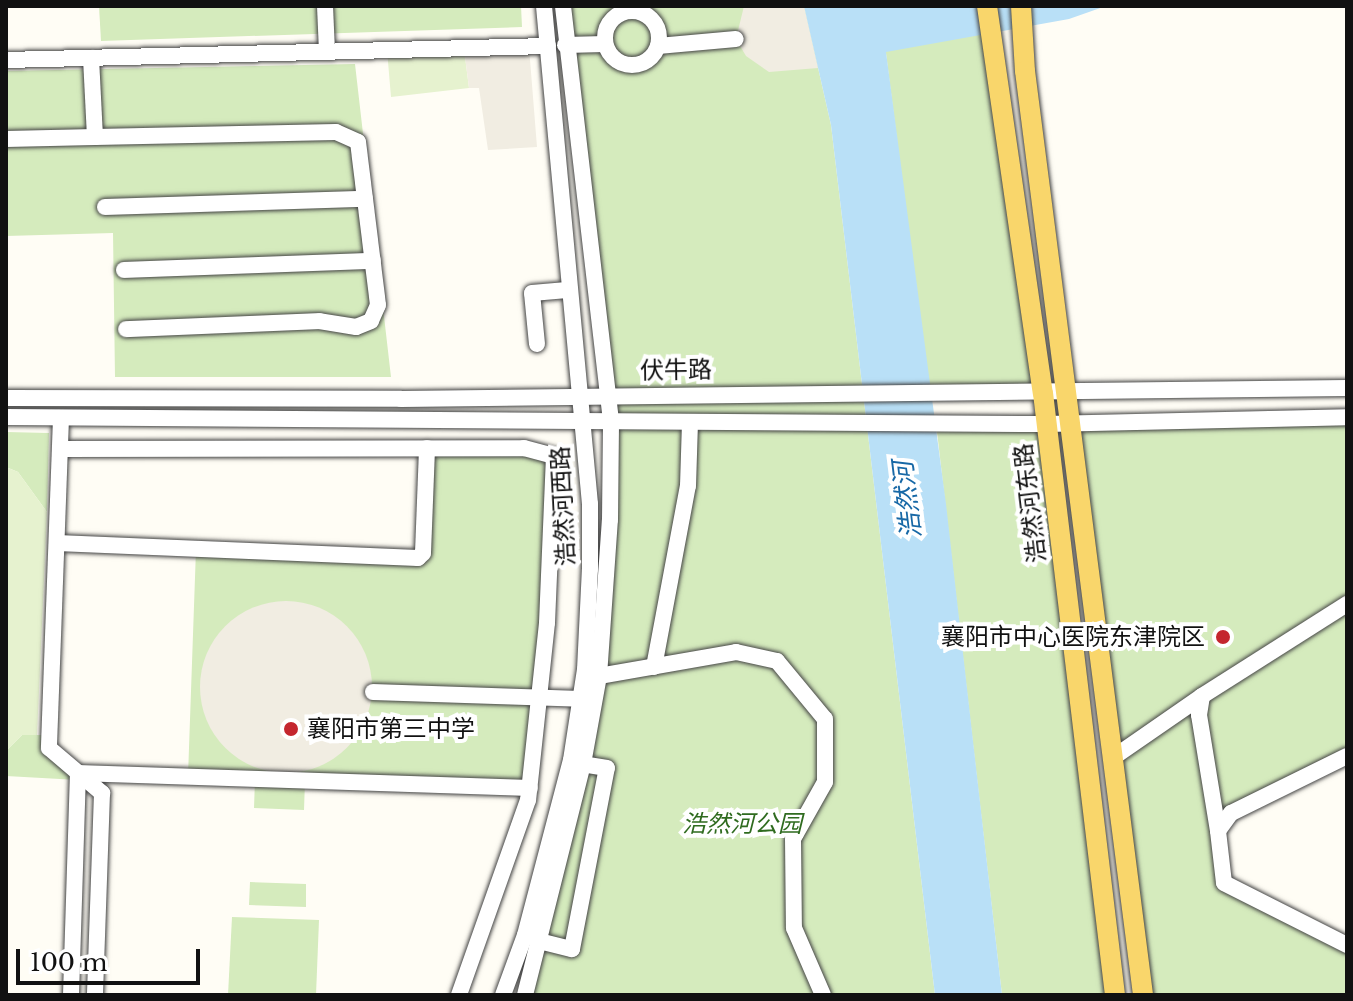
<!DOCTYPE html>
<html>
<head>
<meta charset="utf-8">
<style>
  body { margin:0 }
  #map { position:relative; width:1353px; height:1001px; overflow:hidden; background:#fffdf5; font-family:"Libre Baskerville","Noto Sans SC",serif }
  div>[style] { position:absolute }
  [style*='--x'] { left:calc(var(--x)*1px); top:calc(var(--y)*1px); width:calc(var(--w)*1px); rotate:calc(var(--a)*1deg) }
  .green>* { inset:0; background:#d5ebbd }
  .pitch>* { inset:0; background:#e6f2cf }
  .plaza>* { inset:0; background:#f1ede2 }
  .round { border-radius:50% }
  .water>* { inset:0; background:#b9e0f7 }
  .roads { filter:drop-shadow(0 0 2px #444) drop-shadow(0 0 2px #444) }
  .minor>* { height:16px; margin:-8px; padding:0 8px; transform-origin:8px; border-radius:8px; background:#fff }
  .minor>.ring { margin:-8px; padding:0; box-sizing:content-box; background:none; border:16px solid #fff; border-radius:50% }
  .major>* { height:20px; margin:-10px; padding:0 10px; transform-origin:10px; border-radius:10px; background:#f9d66b }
  .dots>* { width:22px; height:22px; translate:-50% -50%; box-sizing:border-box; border:4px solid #fff; border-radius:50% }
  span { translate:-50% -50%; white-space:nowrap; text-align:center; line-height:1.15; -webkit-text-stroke:8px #fff; paint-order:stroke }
  .street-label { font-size:24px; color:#111 }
  .poi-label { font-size:24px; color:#111 }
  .right { translate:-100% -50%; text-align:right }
  .left { translate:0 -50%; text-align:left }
  .park-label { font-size:24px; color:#2f6b1f; font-style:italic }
  .water-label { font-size:26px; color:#1768a6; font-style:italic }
  .frame { position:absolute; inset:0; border:8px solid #111; pointer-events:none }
  .scale { position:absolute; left:16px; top:949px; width:184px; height:36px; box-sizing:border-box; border:4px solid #111; border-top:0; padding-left:10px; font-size:24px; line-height:28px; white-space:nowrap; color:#111; -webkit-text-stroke:6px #fff; paint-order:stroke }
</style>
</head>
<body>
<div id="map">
  <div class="green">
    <i style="clip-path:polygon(99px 6px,521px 6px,522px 27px,101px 41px)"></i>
    <i style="clip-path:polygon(563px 6px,804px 6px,831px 125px,935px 995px,525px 995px,599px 677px,605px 395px)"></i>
    <i style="clip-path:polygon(880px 6px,987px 6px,1043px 393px,929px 392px)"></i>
    <i style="clip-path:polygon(355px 64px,391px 377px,115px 377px,113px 233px,6px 236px,6px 71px)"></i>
    <i style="clip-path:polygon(1347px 417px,1347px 756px,1231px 813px,1218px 831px,1225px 883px,1347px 945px,1347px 995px,1143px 995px,1073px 423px)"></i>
    <i style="clip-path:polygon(936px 423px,1047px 424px,1115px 995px,1002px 995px)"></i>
    <i style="clip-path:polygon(6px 432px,49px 433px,47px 512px,18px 472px,6px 467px)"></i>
    <i style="clip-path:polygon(427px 448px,554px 456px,530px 788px,305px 781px,304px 810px,254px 808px,255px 779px,188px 776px,196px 549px,417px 558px)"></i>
    <i style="clip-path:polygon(22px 735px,50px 735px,78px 780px,6px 776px,6px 751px)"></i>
    <i style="clip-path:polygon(250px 882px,306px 884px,306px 907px,249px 905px)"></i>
    <i style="clip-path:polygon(232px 917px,319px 920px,316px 995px,228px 995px)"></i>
  </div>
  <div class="pitch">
    <i style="clip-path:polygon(464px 49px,469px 88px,391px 97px,387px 50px)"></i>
    <i style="clip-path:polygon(6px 467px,18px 472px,47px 512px,37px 735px,22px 735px,6px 751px)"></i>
  </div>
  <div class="plaza">
    <i style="clip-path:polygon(744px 6px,804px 6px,818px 68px,769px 72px,746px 56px,736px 39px)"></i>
    <i style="clip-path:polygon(529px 47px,537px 147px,488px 150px,479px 88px,469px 88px,464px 49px)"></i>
    <i class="round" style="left:200px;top:601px;width:172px;height:172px"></i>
  </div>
  <div class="water">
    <i style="clip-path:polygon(804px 6px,1106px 6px,1069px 19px,886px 52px,946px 504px,1002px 995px,935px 995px,831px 125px)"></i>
  </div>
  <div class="roads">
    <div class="minor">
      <i style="--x:325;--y:6;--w:46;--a:87.5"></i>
      <i class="ring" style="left:605px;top:11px;width:38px;height:38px"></i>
      <i style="--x:565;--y:45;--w:40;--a:-1.4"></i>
      <i style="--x:658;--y:46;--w:78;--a:-5.1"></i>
      <i style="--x:91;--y:58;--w:79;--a:87.1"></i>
      <i style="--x:95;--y:137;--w:241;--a:-1.2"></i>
      <i style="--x:336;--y:132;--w:24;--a:24"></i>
      <i style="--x:358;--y:142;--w:164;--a:83"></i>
      <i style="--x:378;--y:305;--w:17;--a:114"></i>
      <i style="--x:371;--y:321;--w:16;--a:158"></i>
      <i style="--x:356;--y:327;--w:37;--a:-171"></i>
      <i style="--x:319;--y:321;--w:193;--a:177.6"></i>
      <i style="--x:6;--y:60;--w:542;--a:-1.48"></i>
      <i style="--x:6;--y:139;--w:89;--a:-1.3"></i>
      <i style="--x:105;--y:207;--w:260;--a:-1.8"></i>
      <i style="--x:124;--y:270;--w:249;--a:-2.1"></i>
      <i style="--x:537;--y:344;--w:51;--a:-95.6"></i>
      <i style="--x:532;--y:293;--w:38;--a:-5"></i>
      <i style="--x:6;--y:398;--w:395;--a:0.1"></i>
      <i style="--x:401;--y:399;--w:946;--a:-0.67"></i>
      <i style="--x:6;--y:417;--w:1041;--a:0.39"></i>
      <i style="--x:1047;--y:424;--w:300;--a:-1.3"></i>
      <i style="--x:61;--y:418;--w:330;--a:92.1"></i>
      <i style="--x:49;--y:748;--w:70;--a:40.3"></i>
      <i style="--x:102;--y:793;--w:202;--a:92"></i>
      <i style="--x:60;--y:449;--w:464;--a:-0.1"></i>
      <i style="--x:524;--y:448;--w:31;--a:15"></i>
      <i style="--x:554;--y:456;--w:167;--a:92.4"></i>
      <i style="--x:547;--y:623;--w:178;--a:96.1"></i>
      <i style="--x:528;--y:800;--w:207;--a:109.5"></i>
      <i style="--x:57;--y:543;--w:361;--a:2.4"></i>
      <i style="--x:418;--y:558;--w:7;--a:-45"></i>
      <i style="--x:423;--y:553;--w:105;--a:-87.8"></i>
      <i style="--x:654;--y:667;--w:184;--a:-79.4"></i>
      <i style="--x:688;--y:486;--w:64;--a:-88.2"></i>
      <i style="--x:599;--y:676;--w:139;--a:-9.9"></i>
      <i style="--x:736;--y:652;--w:42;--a:12.4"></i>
      <i style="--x:777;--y:661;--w:75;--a:50.4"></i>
      <i style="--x:825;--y:719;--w:63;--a:90"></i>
      <i style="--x:825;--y:782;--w:65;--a:119.3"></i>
      <i style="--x:793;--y:839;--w:89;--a:89.4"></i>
      <i style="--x:794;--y:928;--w:73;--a:66.6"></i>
      <i style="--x:373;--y:692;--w:207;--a:1.9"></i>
      <i style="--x:1347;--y:756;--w:129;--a:153.8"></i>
      <i style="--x:1231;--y:813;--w:22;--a:126"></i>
      <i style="--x:1218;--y:831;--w:52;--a:83.4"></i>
      <i style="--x:1224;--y:883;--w:138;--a:26.8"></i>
      <i style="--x:1114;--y:757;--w:107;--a:-34.7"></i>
      <i style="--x:1218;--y:831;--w:118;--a:-99.3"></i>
      <i style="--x:1199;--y:715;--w:19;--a:-81"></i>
      <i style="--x:1202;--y:696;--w:172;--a:-32.4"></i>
      <i style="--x:539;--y:941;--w:34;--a:14"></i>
      <i style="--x:572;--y:949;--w:184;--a:-79.1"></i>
      <i style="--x:607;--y:768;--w:24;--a:-171"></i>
      <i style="--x:71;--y:995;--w:222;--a:-88.2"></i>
      <i style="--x:78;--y:773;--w:452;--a:1.9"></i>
      <i style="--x:503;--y:995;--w:64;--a:-69.9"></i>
      <i style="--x:525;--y:935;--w:181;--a:-75.3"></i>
      <i style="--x:571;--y:760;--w:91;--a:-81.2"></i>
      <i style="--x:585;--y:670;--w:101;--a:-87.2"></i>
      <i style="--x:590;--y:569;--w:65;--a:-90"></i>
      <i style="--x:590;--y:504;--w:500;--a:-95.28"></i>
      <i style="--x:525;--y:995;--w:238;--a:-75.9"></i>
      <i style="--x:583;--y:764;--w:89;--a:-79.7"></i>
      <i style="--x:599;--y:676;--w:156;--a:-86"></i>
      <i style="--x:610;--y:520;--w:99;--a:-89.4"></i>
      <i style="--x:611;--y:421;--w:418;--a:-96.6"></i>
    </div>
    <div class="major">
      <i style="--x:987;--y:6;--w:391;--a:81.8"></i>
      <i style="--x:1043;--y:393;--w:606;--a:83.18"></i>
      <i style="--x:1021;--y:6;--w:65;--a:86.5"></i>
      <i style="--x:1025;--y:71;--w:932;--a:82.72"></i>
    </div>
  </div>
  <div class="dots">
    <i style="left:1223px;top:637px;background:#c4262e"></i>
    <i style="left:291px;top:729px;background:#c4262e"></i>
  </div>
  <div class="street-label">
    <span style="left:676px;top:370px;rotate:-1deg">伏牛路</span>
    <span style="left:1030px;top:503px;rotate:-97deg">浩然河东路</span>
    <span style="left:563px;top:506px;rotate:-93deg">浩然河西路</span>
  </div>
  <div class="poi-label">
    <span class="right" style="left:1205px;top:637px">襄阳市中心医院东津院区</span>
    <span class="left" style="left:307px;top:729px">襄阳市第三中学</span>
  </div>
  <div class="park-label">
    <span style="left:742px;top:824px">浩然河公园</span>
  </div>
  <div class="water-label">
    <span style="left:908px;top:500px;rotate:-97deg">浩然河</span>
  </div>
  <div class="frame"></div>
  <div class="scale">100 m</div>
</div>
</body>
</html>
